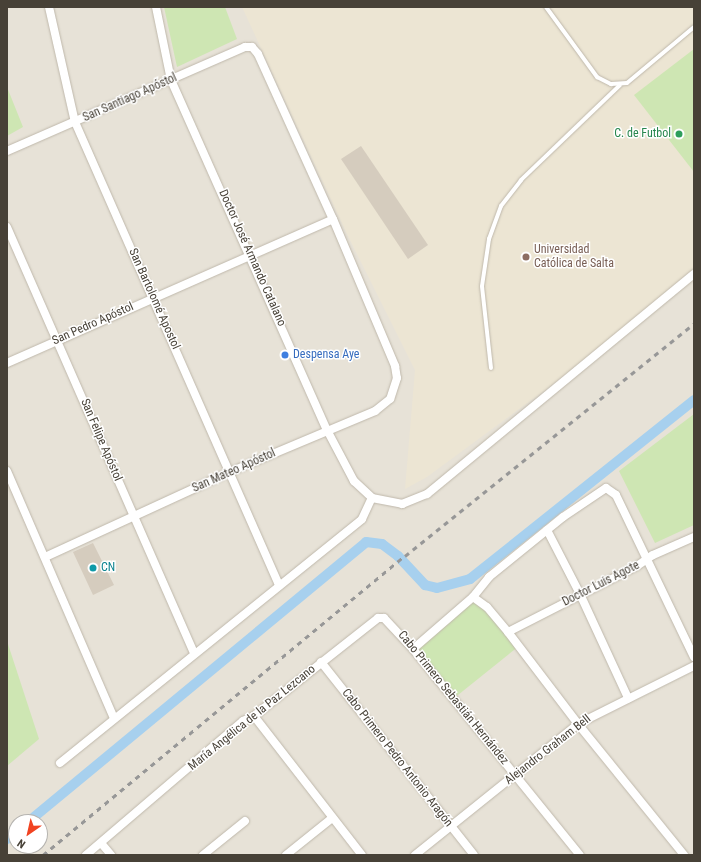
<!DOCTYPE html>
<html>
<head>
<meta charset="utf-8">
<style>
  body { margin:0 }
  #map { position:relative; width:701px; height:862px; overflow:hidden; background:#f3f0e8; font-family:"Roboto Condensed",sans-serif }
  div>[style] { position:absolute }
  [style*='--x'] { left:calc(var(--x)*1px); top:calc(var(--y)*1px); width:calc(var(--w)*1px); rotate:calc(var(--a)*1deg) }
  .residential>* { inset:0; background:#e7e2d7 }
  .education>* { inset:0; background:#ece5d3 }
  .green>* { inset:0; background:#cee6b3 }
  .canal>* { height:10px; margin:-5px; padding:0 5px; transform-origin:5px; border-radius:5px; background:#a7d0ee }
  .building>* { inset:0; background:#d5ccbe }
  .roads { filter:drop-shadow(0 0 1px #bfb8ab) drop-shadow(0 0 1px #bfb8ab) }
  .service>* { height:4px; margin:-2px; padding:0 2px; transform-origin:2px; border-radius:2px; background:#fff }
  .minor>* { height:8px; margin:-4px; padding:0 4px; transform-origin:4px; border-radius:4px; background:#fff }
  .rail>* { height:3px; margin-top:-1.5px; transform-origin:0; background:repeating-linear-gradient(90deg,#979797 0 5px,transparent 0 10px) }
  .dots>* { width:11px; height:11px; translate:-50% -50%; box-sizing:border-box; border:2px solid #fff; border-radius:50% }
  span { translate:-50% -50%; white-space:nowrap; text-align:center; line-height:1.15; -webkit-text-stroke:3px #fff; paint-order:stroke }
  .street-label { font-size:12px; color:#474137 }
  .leisure-label { font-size:12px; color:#27864d }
  .right { translate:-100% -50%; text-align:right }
  .education-label { font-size:12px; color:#785e54 }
  .left { translate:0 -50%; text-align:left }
  .shop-label { font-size:12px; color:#366cbe }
  .culture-label { font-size:12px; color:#0d838f }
  .frame { position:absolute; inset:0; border:8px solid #474137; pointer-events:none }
  .north { position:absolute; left:8px; top:814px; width:40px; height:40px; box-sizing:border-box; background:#fff; border:1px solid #b5b3af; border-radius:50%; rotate:214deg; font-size:11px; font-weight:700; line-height:16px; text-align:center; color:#474137 }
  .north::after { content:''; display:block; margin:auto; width:14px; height:18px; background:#f14321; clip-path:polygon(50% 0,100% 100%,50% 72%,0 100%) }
</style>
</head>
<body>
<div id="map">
  <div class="residential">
    <i style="clip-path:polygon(evenodd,7px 7px,694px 7px,694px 855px,7px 855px,7px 7px,16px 822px,40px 822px,40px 846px,16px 846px,16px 822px)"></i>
  </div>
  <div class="education">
    <i style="clip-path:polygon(242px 7px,694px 7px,694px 280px,427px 477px,405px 489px,415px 370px,347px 234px)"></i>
  </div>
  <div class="green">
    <i style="clip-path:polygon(164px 7px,225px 7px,237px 39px,177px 67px)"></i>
    <i style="clip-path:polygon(694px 49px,694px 172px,634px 95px)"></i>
    <i style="clip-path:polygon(7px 87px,23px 127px,7px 136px)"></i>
    <i style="clip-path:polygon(694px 414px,694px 525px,655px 543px,619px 471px)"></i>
    <i style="clip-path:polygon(473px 597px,519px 646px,453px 699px,413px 649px)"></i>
    <i style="clip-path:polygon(7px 641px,39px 739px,7px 766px)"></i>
  </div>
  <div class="canal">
    <i style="--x:28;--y:822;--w:439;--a:-39.6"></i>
    <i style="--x:366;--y:542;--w:16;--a:7"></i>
    <i style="--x:382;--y:544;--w:20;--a:37"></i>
    <i style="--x:398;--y:556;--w:40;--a:47"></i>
    <i style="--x:425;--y:585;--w:12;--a:14"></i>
    <i style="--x:437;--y:588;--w:34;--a:-15"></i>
    <i style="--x:470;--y:579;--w:287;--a:-38.6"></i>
    <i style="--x:7;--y:839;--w:11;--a:-38"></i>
  </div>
  <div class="building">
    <i style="clip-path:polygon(361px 146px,428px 245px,408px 259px,341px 159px)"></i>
    <i style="clip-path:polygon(93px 543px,114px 585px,93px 595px,73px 552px)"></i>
  </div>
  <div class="roads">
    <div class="service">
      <i style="--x:546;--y:7;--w:87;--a:53.9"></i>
      <i style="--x:597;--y:77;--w:16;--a:27"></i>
      <i style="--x:611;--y:84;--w:16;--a:-4"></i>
      <i style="--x:627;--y:83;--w:87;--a:-39.9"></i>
      <i style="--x:491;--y:368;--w:82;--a:-96.3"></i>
      <i style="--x:482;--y:286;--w:48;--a:-81.5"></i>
      <i style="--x:489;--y:239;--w:35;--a:-70"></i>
      <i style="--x:501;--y:206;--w:33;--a:-52"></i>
      <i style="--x:521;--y:180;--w:137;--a:-43.8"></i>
    </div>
    <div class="minor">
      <i style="--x:49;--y:7;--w:118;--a:77.3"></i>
      <i style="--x:75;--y:122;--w:506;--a:66.22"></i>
      <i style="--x:156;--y:7;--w:75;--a:78.4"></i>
      <i style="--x:171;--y:80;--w:383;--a:66"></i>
      <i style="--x:327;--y:430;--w:58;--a:62.1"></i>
      <i style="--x:354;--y:481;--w:25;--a:43"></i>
      <i style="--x:372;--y:498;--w:31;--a:11"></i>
      <i style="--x:402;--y:504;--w:27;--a:-22"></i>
      <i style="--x:427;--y:494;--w:346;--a:-39.5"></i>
      <i style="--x:7;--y:151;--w:260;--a:-23.6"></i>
      <i style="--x:245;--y:47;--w:7;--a:0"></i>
      <i style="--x:252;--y:47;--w:9;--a:49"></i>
      <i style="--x:258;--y:54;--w:181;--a:65.6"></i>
      <i style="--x:333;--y:219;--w:160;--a:67.1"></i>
      <i style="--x:395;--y:366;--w:12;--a:81"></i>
      <i style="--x:397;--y:378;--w:22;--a:108"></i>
      <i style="--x:390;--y:399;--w:19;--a:141"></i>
      <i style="--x:375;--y:411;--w:157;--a:157.2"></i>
      <i style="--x:230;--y:472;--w:204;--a:155.3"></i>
      <i style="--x:7;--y:227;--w:464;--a:66.3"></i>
      <i style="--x:7;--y:363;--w:356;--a:-23.8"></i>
      <i style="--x:7;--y:471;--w:269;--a:66.6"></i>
      <i style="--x:547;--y:530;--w:72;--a:62.7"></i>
      <i style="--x:580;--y:594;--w:115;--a:65.2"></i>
      <i style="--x:473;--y:597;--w:17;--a:36"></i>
      <i style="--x:487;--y:607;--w:33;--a:50"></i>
      <i style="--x:508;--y:632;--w:116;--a:52.7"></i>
      <i style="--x:578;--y:724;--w:169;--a:51"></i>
      <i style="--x:508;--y:632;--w:145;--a:-27.1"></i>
      <i style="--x:637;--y:566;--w:19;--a:-35"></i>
      <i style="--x:653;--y:555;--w:45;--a:-23.7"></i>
      <i style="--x:413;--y:649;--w:79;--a:-40.9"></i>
      <i style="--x:473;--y:597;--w:26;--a:-51"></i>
      <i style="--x:489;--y:577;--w:95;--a:-39"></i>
      <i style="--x:563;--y:517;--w:52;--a:-34"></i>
      <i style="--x:606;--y:488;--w:12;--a:35"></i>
      <i style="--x:616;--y:495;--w:180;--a:64.3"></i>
      <i style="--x:321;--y:662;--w:246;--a:51.6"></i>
      <i style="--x:254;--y:716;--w:176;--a:52.2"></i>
      <i style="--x:60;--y:763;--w:388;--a:-38.9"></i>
      <i style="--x:362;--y:519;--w:23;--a:-65"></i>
      <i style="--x:101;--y:843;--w:16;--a:50"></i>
      <i style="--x:86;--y:855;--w:206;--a:-40.5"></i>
      <i style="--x:243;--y:721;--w:12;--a:-24"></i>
      <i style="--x:254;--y:716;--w:158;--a:-38.3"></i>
      <i style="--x:378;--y:618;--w:6;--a:0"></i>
      <i style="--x:384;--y:618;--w:42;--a:46.9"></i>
      <i style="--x:413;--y:649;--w:265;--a:51"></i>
      <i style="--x:203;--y:855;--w:54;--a:-39"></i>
      <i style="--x:286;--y:855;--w:59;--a:-38.8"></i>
      <i style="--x:415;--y:855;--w:209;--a:-38.8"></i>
      <i style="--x:578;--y:724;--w:130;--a:-26.6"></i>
    </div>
  </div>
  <div class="rail">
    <i style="--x:43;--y:855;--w:470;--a:-39.6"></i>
    <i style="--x:405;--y:556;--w:371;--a:-38.8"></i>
  </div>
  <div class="dots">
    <i style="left:679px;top:134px;background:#2e9e5b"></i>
    <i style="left:526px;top:257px;background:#8d6e63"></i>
    <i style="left:285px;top:355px;background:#3f7fe0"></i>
    <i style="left:93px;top:568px;background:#0f9aa8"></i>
  </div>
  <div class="street-label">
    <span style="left:130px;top:98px;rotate:-24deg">San Santiago Apóstol</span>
    <span style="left:252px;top:258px;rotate:66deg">Doctor José Armando Catalano</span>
    <span style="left:154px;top:299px;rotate:66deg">San Bartolomé Apostol</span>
    <span style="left:93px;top:324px;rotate:-24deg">San Pedro Apóstol</span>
    <span style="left:101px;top:440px;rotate:67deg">San Felipe Apóstol</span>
    <span style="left:234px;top:471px;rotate:-24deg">San Mateo Apóstol</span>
    <span style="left:601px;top:584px;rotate:-27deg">Doctor Luis Agote</span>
    <span style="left:453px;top:698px;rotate:51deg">Cabo Primero Sebastián Hernández</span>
    <span style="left:252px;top:718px;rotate:-39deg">María Angélica de la Paz Lezcano</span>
    <span style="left:548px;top:750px;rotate:-38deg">Alejandro Graham Bell</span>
    <span style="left:397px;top:758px;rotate:52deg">Cabo Primero Pedro Antonio Aragón</span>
  </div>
  <div class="leisure-label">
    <span class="right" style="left:671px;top:134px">C. de Futbol</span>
  </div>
  <div class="education-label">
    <span class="left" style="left:534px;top:257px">Universidad<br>Católica de Salta</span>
  </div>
  <div class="shop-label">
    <span class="left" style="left:293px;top:355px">Despensa Aye</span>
  </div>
  <div class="culture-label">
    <span class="left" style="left:101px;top:568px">CN</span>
  </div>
  <div class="frame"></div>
  <div class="north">N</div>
</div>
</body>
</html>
